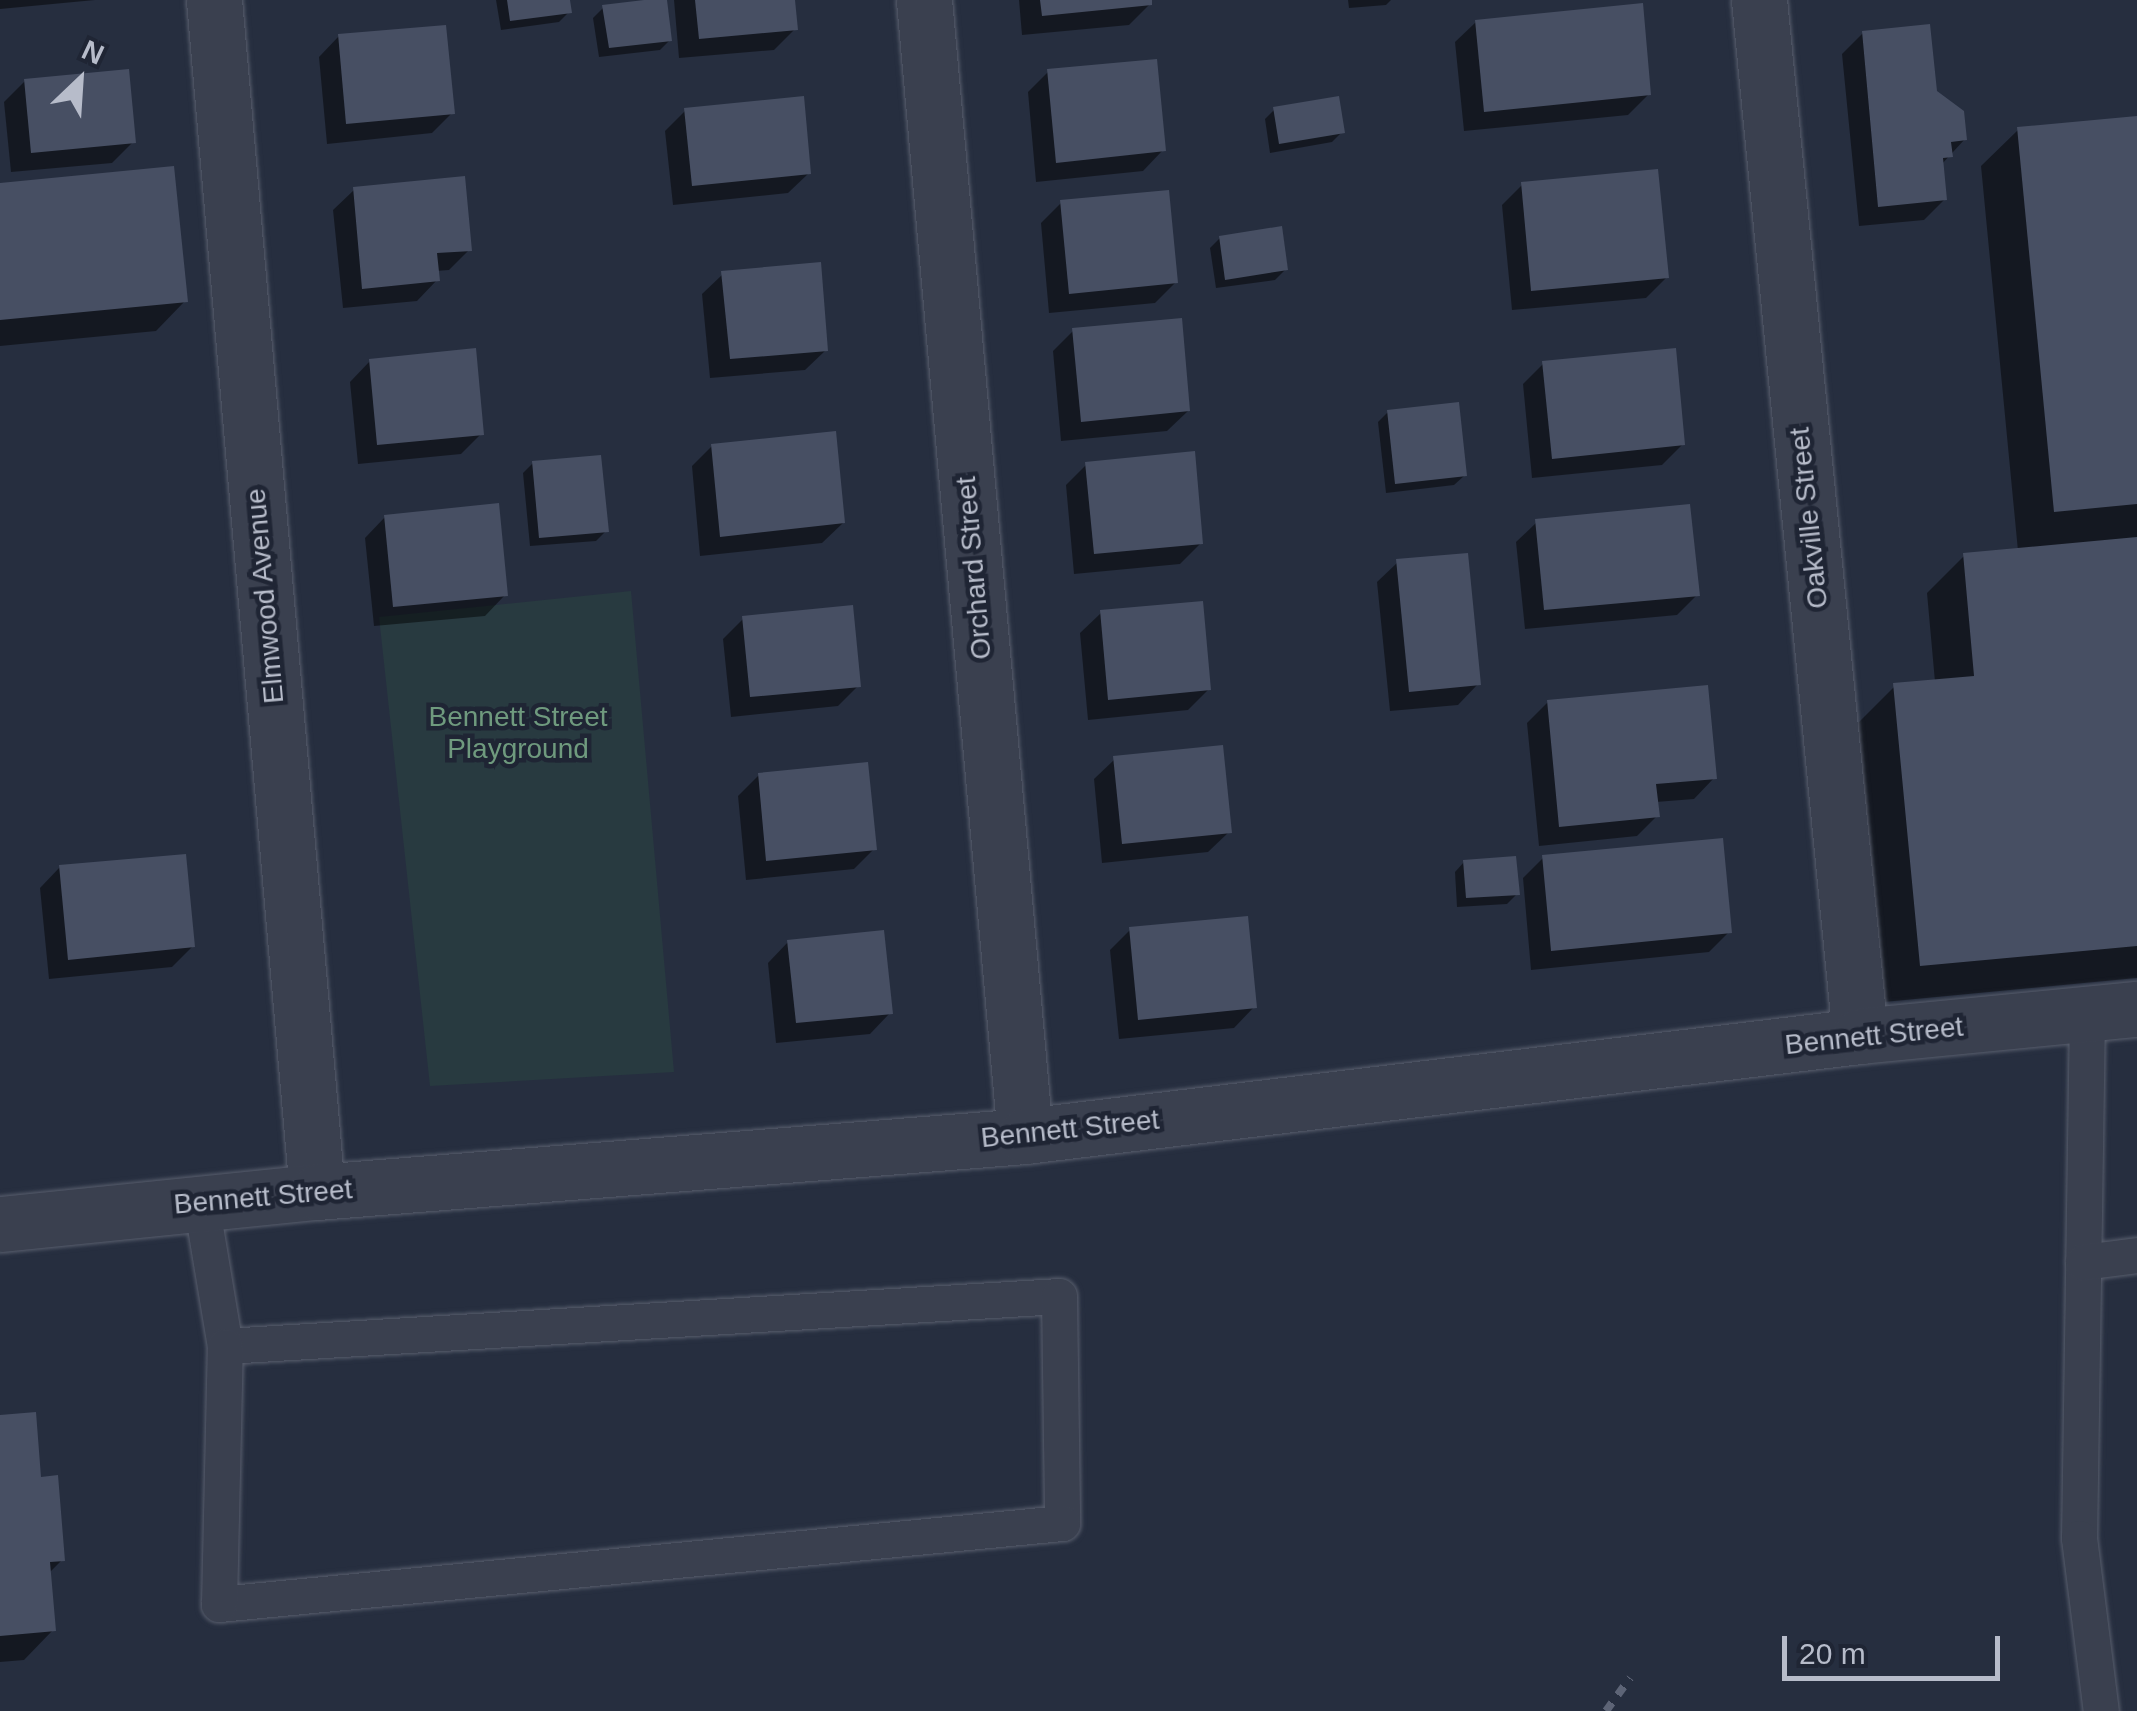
<!DOCTYPE html>
<html>
<head>
<meta charset="utf-8">
<style>
  body { margin:0 }
  #map { position:relative; width:2137px; height:1711px; overflow:hidden; background:#262e3f; font-family:Helvetica,sans-serif }
  div>[style] { position:absolute }
  [style*='--x'] { left:calc(var(--x)*1px); top:calc(var(--y)*1px); width:calc(var(--w)*1px); rotate:calc(var(--a)*1deg) }
  .green>* { inset:0; background:#283a40 }
  .shadow>* { inset:0; background:#0007 }
  .building>* { inset:0; background:#474f63 }
  .roads { filter:drop-shadow(0 0 2px #585e6d) drop-shadow(0 0 2px #585e6d) }
  .service>* { height:35px; margin:-17.5px; padding:0 17.5px; transform-origin:17.5px; border-radius:17.5px; background:#3a404f }
  .minor>* { height:55px; margin:-27.5px; padding:0 27.5px; transform-origin:27.5px; border-radius:27.5px; background:#3a404f }
  .rail>* { height:8px; margin-top:-4px; transform-origin:0; background:repeating-linear-gradient(90deg,#5d6476 0 10px,transparent 0 20px) }
  span { translate:-50% -50%; white-space:nowrap; text-align:center; line-height:1.15; -webkit-text-stroke:9px #1f2534; paint-order:stroke }
  .street-label { font-size:28px; color:#b7bcca }
  .park-label { font-size:28px; color:#6f9a7e }
  .north { position:absolute; left:30px; top:30px; width:100px; height:100px; -webkit-text-stroke:8px #1f2534; paint-order:stroke; rotate:25deg; font-size:28px; font-weight:700; line-height:40px; text-align:center; color:#b7bcca }
  .north::after { content:''; display:block; margin:auto; width:35px; height:45px; background:#b7bcca; clip-path:polygon(50% 0,100% 100%,50% 72%,0 100%) }
  .scale { position:absolute; left:1782px; top:1636px; width:218px; height:45px; box-sizing:border-box; border:5px solid #b7bcca; border-top:0; padding-left:12px; font-size:30px; line-height:35px; white-space:nowrap; color:#b7bcca; -webkit-text-stroke:8px #1f2534; paint-order:stroke }
</style>
</head>
<body>
<div id="map">
  <div class="green">
    <i style="clip-path:polygon(631px 591px,674px 1072px,430px 1086px,379px 617px)"></i>
  </div>
  <div class="shadow">
    <i style="clip-path:polygon(0 0,95px 0,0 9px)"></i>
    <i style="clip-path:polygon(496px 0,568px 0,569px 12px,559px 22px,501px 30px)"></i>
    <i style="clip-path:polygon(665px 0,670px 40px,660px 50px,599px 57px,593px 18px,603px 8px)"></i>
    <i style="clip-path:polygon(674px 0,792px 0,795px 29px,774px 50px,679px 58px)"></i>
    <i style="clip-path:polygon(1019px 0,1149px 0,1150px 4px,1129px 25px,1022px 35px)"></i>
    <i style="clip-path:polygon(1348px 0,1391px 0,1386px 5px,1349px 8px)"></i>
    <i style="clip-path:polygon(1476px 22px,1649px 94px,1628px 115px,1464px 131px,1455px 42px)"></i>
    <i style="clip-path:polygon(1863px 33px,1935px 93px,1965px 139px,1941px 165px,1945px 199px,1924px 220px,1859px 226px,1842px 54px)"></i>
    <i style="clip-path:polygon(339px 36px,452px 113px,432px 133px,327px 144px,319px 57px)"></i>
    <i style="clip-path:polygon(1048px 72px,1163px 150px,1143px 171px,1036px 182px,1028px 92px)"></i>
    <i style="clip-path:polygon(25px 81px,133px 142px,112px 163px,11px 172px,4px 102px)"></i>
    <i style="clip-path:polygon(1275px 109px,1342px 132px,1332px 142px,1270px 153px,1265px 119px)"></i>
    <i style="clip-path:polygon(686px 110px,809px 173px,788px 193px,673px 205px,665px 131px)"></i>
    <i style="clip-path:polygon(2137px 118px,2137px 978px,1884px 1002px,1858px 723px,1895px 686px,1935px 682px,1927px 593px,1964px 556px,2018px 551px,1981px 166px,2018px 130px)"></i>
    <i style="clip-path:polygon(0 185px,185px 301px,156px 331px,0 346px)"></i>
    <i style="clip-path:polygon(1522px 185px,1667px 277px,1646px 298px,1512px 310px,1502px 205px)"></i>
    <i style="clip-path:polygon(354px 190px,469px 250px,449px 270px,436px 271px,437px 280px,417px 301px,343px 308px,333px 210px)"></i>
    <i style="clip-path:polygon(1061px 203px,1176px 282px,1155px 303px,1049px 313px,1041px 223px)"></i>
    <i style="clip-path:polygon(1220px 238px,1285px 270px,1275px 280px,1216px 288px,1210px 248px)"></i>
    <i style="clip-path:polygon(723px 274px,826px 350px,805px 370px,710px 378px,702px 294px)"></i>
    <i style="clip-path:polygon(1073px 331px,1188px 411px,1167px 431px,1061px 441px,1053px 351px)"></i>
    <i style="clip-path:polygon(370px 361px,481px 434px,461px 454px,358px 464px,350px 382px)"></i>
    <i style="clip-path:polygon(1543px 364px,1683px 444px,1662px 465px,1532px 478px,1523px 384px)"></i>
    <i style="clip-path:polygon(1388px 412px,1464px 476px,1454px 485px,1386px 493px,1378px 422px)"></i>
    <i style="clip-path:polygon(712px 446px,843px 523px,822px 543px,700px 556px,692px 466px)"></i>
    <i style="clip-path:polygon(533px 463px,606px 531px,596px 541px,530px 546px,523px 473px)"></i>
    <i style="clip-path:polygon(1086px 465px,1201px 543px,1180px 564px,1074px 574px,1066px 485px)"></i>
    <i style="clip-path:polygon(385px 517px,505px 595px,485px 616px,374px 626px,365px 538px)"></i>
    <i style="clip-path:polygon(1537px 522px,1697px 595px,1677px 615px,1525px 629px,1516px 542px)"></i>
    <i style="clip-path:polygon(1398px 562px,1478px 684px,1458px 705px,1390px 711px,1377px 582px)"></i>
    <i style="clip-path:polygon(1101px 613px,1209px 689px,1188px 710px,1088px 720px,1080px 633px)"></i>
    <i style="clip-path:polygon(743px 619px,858px 686px,838px 706px,731px 717px,723px 639px)"></i>
    <i style="clip-path:polygon(1548px 702px,1714px 778px,1694px 799px,1656px 802px,1657px 816px,1637px 836px,1539px 846px,1527px 723px)"></i>
    <i style="clip-path:polygon(1115px 759px,1229px 832px,1208px 852px,1102px 863px,1094px 779px)"></i>
    <i style="clip-path:polygon(759px 775px,874px 849px,854px 869px,746px 880px,738px 796px)"></i>
    <i style="clip-path:polygon(1543px 858px,1729px 932px,1709px 952px,1531px 970px,1523px 878px)"></i>
    <i style="clip-path:polygon(1464px 862px,1517px 894px,1507px 904px,1457px 907px,1455px 872px)"></i>
    <i style="clip-path:polygon(60px 867px,193px 946px,172px 967px,49px 979px,40px 888px)"></i>
    <i style="clip-path:polygon(1130px 930px,1254px 1007px,1234px 1028px,1119px 1039px,1110px 950px)"></i>
    <i style="clip-path:polygon(788px 942px,890px 1013px,870px 1034px,776px 1043px,768px 963px)"></i>
    <i style="clip-path:polygon(0 1418px,39px 1480px,62px 1560px,48px 1574px,53px 1630px,24px 1660px,0 1662px)"></i>
  </div>
  <div class="building">
    <i style="clip-path:polygon(507px 0,570px 0,572px 13px,510px 21px)"></i>
    <i style="clip-path:polygon(644px 0,667px 0,672px 41px,609px 48px,602px 5px)"></i>
    <i style="clip-path:polygon(695px 0,795px 0,798px 30px,699px 39px)"></i>
    <i style="clip-path:polygon(1040px 0,1152px 0,1152px 5px,1042px 16px)"></i>
    <i style="clip-path:polygon(1643px 3px,1651px 95px,1484px 112px,1475px 20px)"></i>
    <i style="clip-path:polygon(1930px 24px,1937px 91px,1964px 111px,1967px 140px,1951px 142px,1953px 157px,1943px 158px,1947px 200px,1878px 207px,1862px 31px)"></i>
    <i style="clip-path:polygon(446px 25px,455px 114px,346px 124px,338px 34px)"></i>
    <i style="clip-path:polygon(1157px 59px,1166px 151px,1056px 163px,1047px 69px)"></i>
    <i style="clip-path:polygon(129px 69px,136px 143px,31px 153px,24px 79px)"></i>
    <i style="clip-path:polygon(804px 96px,811px 174px,692px 186px,684px 108px)"></i>
    <i style="clip-path:polygon(1339px 96px,1345px 133px,1279px 144px,1273px 107px)"></i>
    <i style="clip-path:polygon(2137px 116px,2137px 504px,2054px 512px,2017px 127px)"></i>
    <i style="clip-path:polygon(174px 166px,188px 302px,0 320px,0 183px)"></i>
    <i style="clip-path:polygon(1658px 169px,1669px 278px,1531px 291px,1521px 182px)"></i>
    <i style="clip-path:polygon(465px 176px,472px 251px,437px 253px,440px 281px,362px 289px,353px 187px)"></i>
    <i style="clip-path:polygon(1169px 190px,1178px 283px,1069px 294px,1060px 200px)"></i>
    <i style="clip-path:polygon(1282px 226px,1288px 270px,1225px 280px,1219px 236px)"></i>
    <i style="clip-path:polygon(821px 262px,828px 351px,730px 359px,721px 271px)"></i>
    <i style="clip-path:polygon(1182px 318px,1190px 411px,1081px 422px,1072px 328px)"></i>
    <i style="clip-path:polygon(476px 348px,484px 435px,377px 445px,369px 359px)"></i>
    <i style="clip-path:polygon(1676px 348px,1685px 445px,1552px 459px,1542px 361px)"></i>
    <i style="clip-path:polygon(1459px 402px,1467px 476px,1395px 484px,1387px 410px)"></i>
    <i style="clip-path:polygon(836px 431px,845px 523px,720px 537px,711px 444px)"></i>
    <i style="clip-path:polygon(1195px 451px,1203px 544px,1094px 554px,1085px 462px)"></i>
    <i style="clip-path:polygon(601px 455px,609px 532px,539px 538px,532px 461px)"></i>
    <i style="clip-path:polygon(499px 503px,508px 596px,393px 607px,384px 515px)"></i>
    <i style="clip-path:polygon(1690px 504px,1700px 596px,1544px 610px,1535px 519px)"></i>
    <i style="clip-path:polygon(2137px 537px,2137px 946px,1920px 966px,1893px 683px,1974px 676px,1963px 553px)"></i>
    <i style="clip-path:polygon(1468px 553px,1481px 685px,1409px 692px,1396px 559px)"></i>
    <i style="clip-path:polygon(1203px 601px,1211px 690px,1108px 700px,1100px 610px)"></i>
    <i style="clip-path:polygon(853px 605px,861px 687px,750px 697px,742px 616px)"></i>
    <i style="clip-path:polygon(1708px 685px,1717px 779px,1656px 784px,1660px 817px,1559px 827px,1547px 700px)"></i>
    <i style="clip-path:polygon(1223px 745px,1232px 833px,1122px 844px,1113px 756px)"></i>
    <i style="clip-path:polygon(868px 762px,877px 850px,766px 861px,758px 773px)"></i>
    <i style="clip-path:polygon(1723px 838px,1732px 933px,1551px 951px,1542px 855px)"></i>
    <i style="clip-path:polygon(186px 854px,195px 947px,68px 960px,59px 865px)"></i>
    <i style="clip-path:polygon(1516px 856px,1520px 895px,1466px 898px,1463px 860px)"></i>
    <i style="clip-path:polygon(1248px 916px,1257px 1008px,1138px 1020px,1129px 927px)"></i>
    <i style="clip-path:polygon(884px 930px,893px 1014px,796px 1023px,787px 940px)"></i>
    <i style="clip-path:polygon(36px 1412px,41px 1477px,58px 1475px,65px 1561px,50px 1562px,56px 1631px,0 1636px,0 1415px)"></i>
  </div>
  <div class="roads">
    <div class="service">
      <i style="--x:2087;--y:1014;--w:524;--a:90.87"></i>
      <i style="--x:2079;--y:1538;--w:174;--a:82.8"></i>
      <i style="--x:201;--y:1203;--w:145;--a:80.5"></i>
      <i style="--x:225;--y:1346;--w:835;--a:-3.43"></i>
      <i style="--x:1059;--y:1296;--w:227;--a:89.2"></i>
      <i style="--x:1062;--y:1523;--w:847;--a:174.51"></i>
      <i style="--x:219;--y:1604;--w:258;--a:-88.7"></i>
      <i style="--x:2083;--y:1262;--w:54;--a:-7.4"></i>
    </div>
    <div class="minor">
      <i style="--x:214;--y:0;--w:1196;--a:85.06"></i>
      <i style="--x:924;--y:0;--w:1140;--a:84.92"></i>
      <i style="--x:1759;--y:0;--w:1041;--a:84.43"></i>
      <i style="--x:0;--y:1224;--w:319;--a:-5.8"></i>
      <i style="--x:317;--y:1192;--w:710;--a:-4.52"></i>
      <i style="--x:1025;--y:1136;--w:841;--a:-6.83"></i>
      <i style="--x:1860;--y:1036;--w:278;--a:-5.6"></i>
    </div>
  </div>
  <div class="rail">
    <i style="--x:1606;--y:1711;--w:41;--a:-54"></i>
  </div>
  <div class="street-label">
    <span style="left:1809px;top:518px;rotate:-96deg">Oakville Street</span>
    <span style="left:974px;top:568px;rotate:-95deg">Orchard Street</span>
    <span style="left:265px;top:596px;rotate:-95deg">Elmwood Avenue</span>
    <span style="left:1874px;top:1036px;rotate:-6deg">Bennett Street</span>
    <span style="left:1070px;top:1129px;rotate:-6deg">Bennett Street</span>
    <span style="left:263px;top:1197px;rotate:-5deg">Bennett Street</span>
  </div>
  <div class="park-label">
    <span style="left:518px;top:733px">Bennett Street<br>Playground</span>
  </div>
  <div class="north">N</div>
  <div class="scale">20 m</div>
</div>
</body>
</html>
